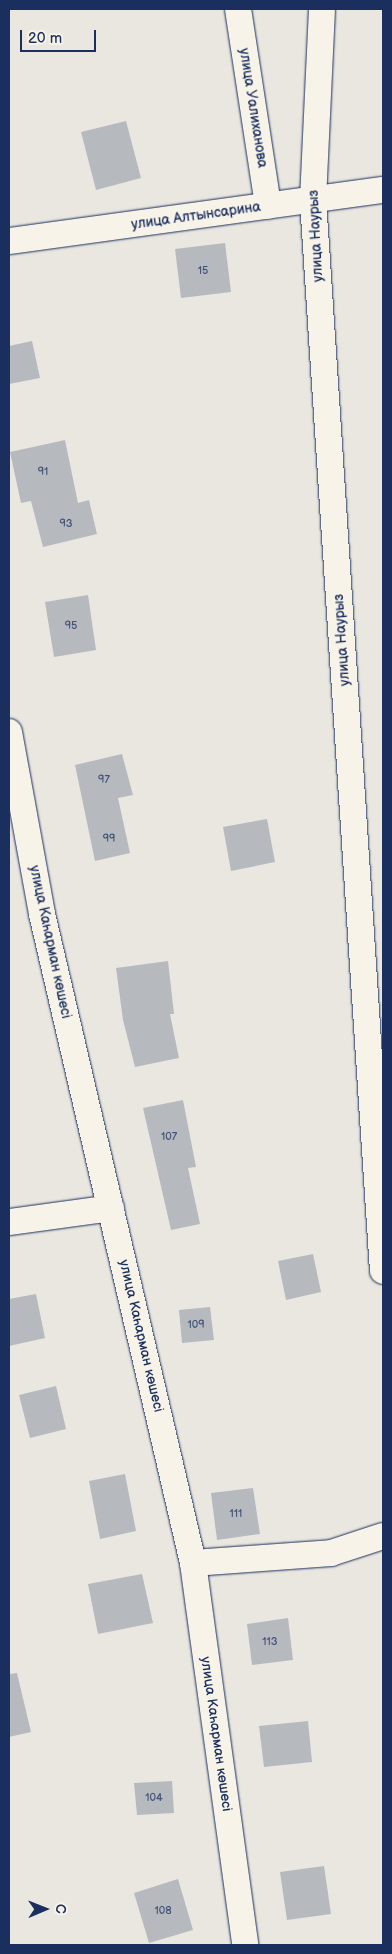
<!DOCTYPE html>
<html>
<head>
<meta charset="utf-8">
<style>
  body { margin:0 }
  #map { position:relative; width:392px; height:1954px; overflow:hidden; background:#eae7e0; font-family:"Balsamiq Sans",sans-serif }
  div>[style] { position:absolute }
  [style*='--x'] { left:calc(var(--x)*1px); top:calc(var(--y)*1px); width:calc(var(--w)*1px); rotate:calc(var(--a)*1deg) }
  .building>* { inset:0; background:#b6babf }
  .roads { filter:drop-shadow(0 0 1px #1b2f5e) drop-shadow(0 0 1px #1b2f5e) }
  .minor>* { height:26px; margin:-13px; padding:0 13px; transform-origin:13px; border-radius:13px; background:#f7f3e8 }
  span { translate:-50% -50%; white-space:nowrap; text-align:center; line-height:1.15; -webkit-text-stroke:5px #f7f3e8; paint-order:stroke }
  .number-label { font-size:11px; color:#425276 }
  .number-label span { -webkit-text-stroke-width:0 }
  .street-label { font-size:14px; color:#1b2f5e }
  .frame { position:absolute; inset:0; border:10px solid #1b2f5e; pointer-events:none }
  .north { position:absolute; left:20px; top:1884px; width:50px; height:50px; -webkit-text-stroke:4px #f7f3e8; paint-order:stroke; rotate:89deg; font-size:14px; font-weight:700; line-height:20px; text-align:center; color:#1b2f5e }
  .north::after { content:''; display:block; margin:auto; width:18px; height:22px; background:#1b2f5e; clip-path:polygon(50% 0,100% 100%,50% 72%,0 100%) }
  .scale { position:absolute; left:20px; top:30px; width:76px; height:22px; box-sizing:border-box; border:2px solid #1b2f5e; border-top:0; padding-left:6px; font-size:15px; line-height:18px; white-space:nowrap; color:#1b2f5e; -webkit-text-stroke:4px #f7f3e8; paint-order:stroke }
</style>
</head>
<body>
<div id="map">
  <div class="building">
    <i style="clip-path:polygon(126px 121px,141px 178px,96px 190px,81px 132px)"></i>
    <i style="clip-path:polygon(225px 243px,231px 292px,181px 298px,175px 249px)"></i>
    <i style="clip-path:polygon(32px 341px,40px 378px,9px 384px,9px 346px)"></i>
    <i style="clip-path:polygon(65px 440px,78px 503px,89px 500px,97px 534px,43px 547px,31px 501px,21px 503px,10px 452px)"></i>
    <i style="clip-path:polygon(88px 595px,96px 650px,54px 657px,45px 602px)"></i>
    <i style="clip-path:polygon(122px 754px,133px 795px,118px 798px,130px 853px,95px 861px,75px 765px)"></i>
    <i style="clip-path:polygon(267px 819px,275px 862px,231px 871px,223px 827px)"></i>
    <i style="clip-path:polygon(168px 961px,174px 1014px,170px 1014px,179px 1058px,135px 1067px,123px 1020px,116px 968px)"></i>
    <i style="clip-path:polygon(183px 1100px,196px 1167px,188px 1168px,200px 1224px,171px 1230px,143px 1108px)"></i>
    <i style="clip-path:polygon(313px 1254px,321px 1292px,286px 1300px,278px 1261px)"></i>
    <i style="clip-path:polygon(36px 1294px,45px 1338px,9px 1346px,9px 1299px)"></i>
    <i style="clip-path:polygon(210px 1307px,214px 1340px,182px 1343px,179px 1310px)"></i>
    <i style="clip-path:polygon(56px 1386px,66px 1429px,30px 1438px,19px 1395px)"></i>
    <i style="clip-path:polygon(125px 1474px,136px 1531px,100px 1539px,89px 1481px)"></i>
    <i style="clip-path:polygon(253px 1488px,260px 1534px,217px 1540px,211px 1493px)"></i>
    <i style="clip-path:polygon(142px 1574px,153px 1623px,98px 1634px,88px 1584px)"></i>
    <i style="clip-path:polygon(288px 1618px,293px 1660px,252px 1665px,247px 1624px)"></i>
    <i style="clip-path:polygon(17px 1673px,31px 1732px,9px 1737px,9px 1674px)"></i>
    <i style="clip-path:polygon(308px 1721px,312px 1762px,264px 1767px,259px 1726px)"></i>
    <i style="clip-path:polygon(172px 1781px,174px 1813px,137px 1815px,134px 1783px)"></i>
    <i style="clip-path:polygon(324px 1866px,331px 1914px,287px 1920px,280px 1872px)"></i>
    <i style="clip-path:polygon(178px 1879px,193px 1930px,149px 1943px,134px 1893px)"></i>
  </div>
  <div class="roads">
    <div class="minor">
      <i style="--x:238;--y:9;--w:199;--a:81.3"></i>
      <i style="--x:322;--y:9;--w:191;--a:92.7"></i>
      <i style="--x:313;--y:200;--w:1073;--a:86.26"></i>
      <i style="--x:9;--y:241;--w:377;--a:-7.8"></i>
      <i style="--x:9;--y:732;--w:185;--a:79.7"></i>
      <i style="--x:42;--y:914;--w:666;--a:76.9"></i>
      <i style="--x:193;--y:1563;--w:386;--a:82.2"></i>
      <i style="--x:9;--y:1222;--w:103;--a:-7.8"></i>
      <i style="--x:193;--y:1563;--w:138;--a:-4.1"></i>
      <i style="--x:331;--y:1553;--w:55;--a:-18.1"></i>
    </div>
  </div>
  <div class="number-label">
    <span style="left:203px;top:271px">15</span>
    <span style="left:43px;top:472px">91</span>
    <span style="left:66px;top:524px">93</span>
    <span style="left:71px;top:626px">95</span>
    <span style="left:104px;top:780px">97</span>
    <span style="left:109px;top:839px">99</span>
    <span style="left:169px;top:1137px">107</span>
    <span style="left:196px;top:1325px">109</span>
    <span style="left:236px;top:1514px">111</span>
    <span style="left:270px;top:1642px">113</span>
    <span style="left:154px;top:1798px">104</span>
    <span style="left:163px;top:1911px">108</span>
  </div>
  <div class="street-label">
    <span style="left:253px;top:108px;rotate:81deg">улица Уалиханова</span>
    <span style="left:196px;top:216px;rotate:-8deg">улица Алтынсарина</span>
    <span style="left:316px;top:236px;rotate:-93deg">улица Наурыз</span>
    <span style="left:342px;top:640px;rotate:-94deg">улица Наурыз</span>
    <span style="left:50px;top:942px;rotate:78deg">улица Каһарман көшесі</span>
    <span style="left:141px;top:1336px;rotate:77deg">улица Каһарман көшесі</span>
    <span style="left:216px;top:1734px;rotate:82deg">улица Каһарман көшесі</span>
  </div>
  <div class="frame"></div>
  <div class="north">С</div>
  <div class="scale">20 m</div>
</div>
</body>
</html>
